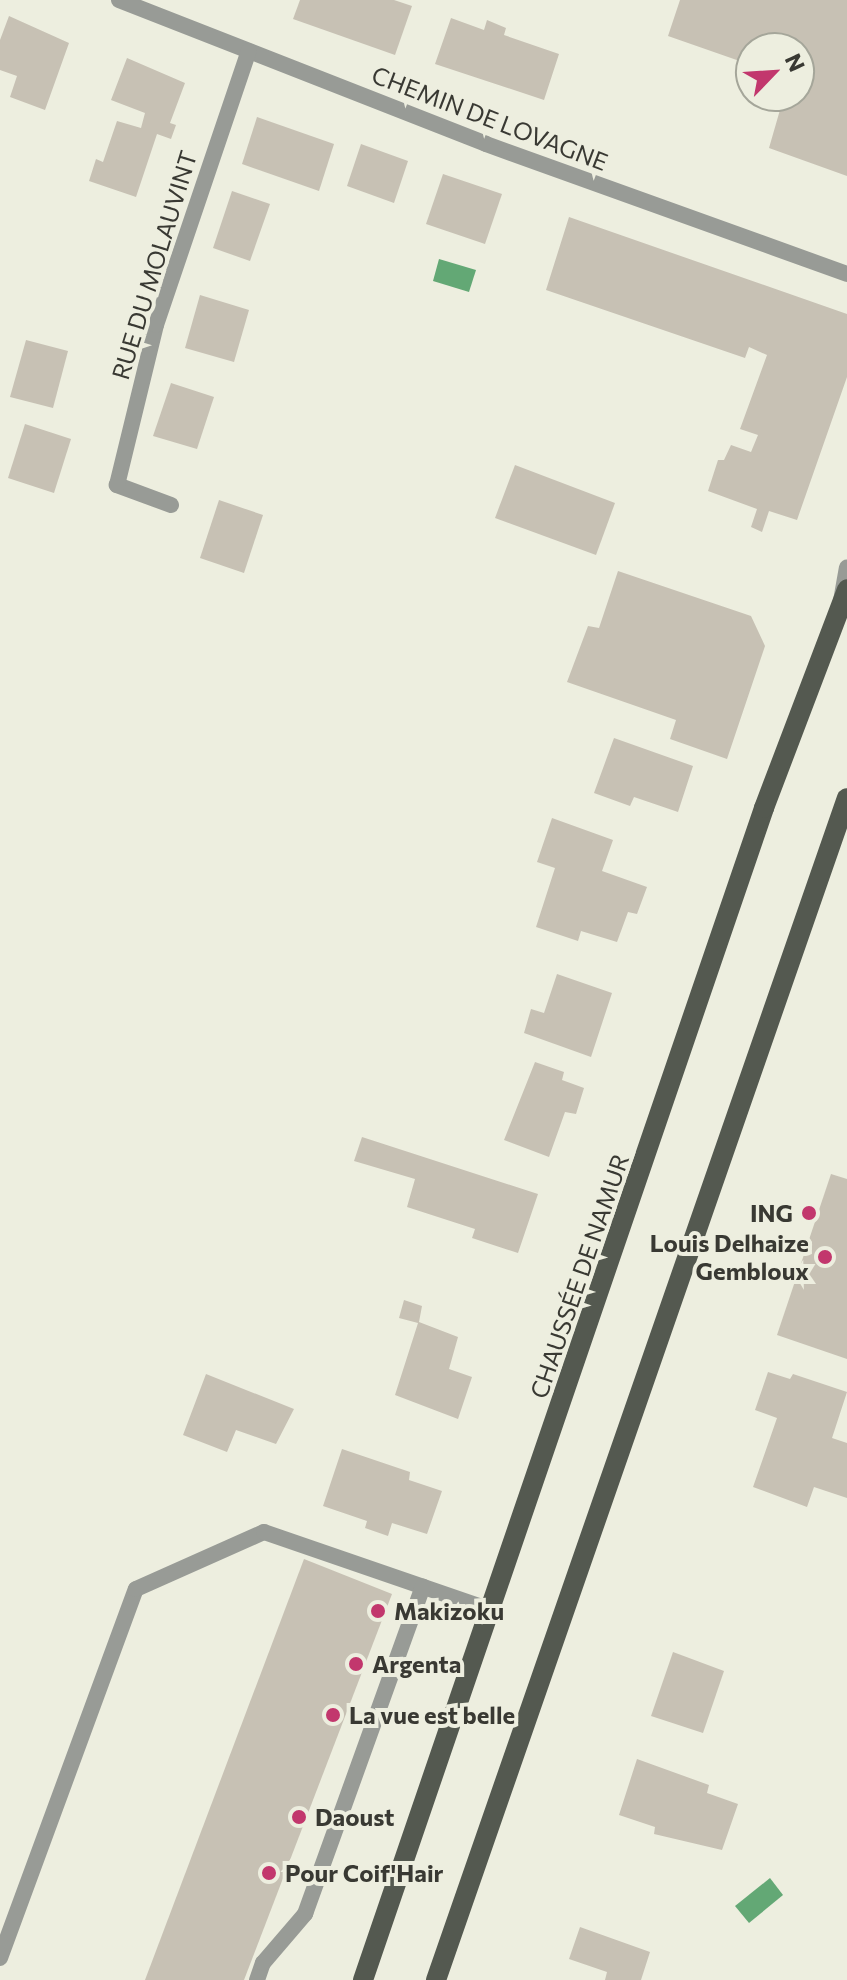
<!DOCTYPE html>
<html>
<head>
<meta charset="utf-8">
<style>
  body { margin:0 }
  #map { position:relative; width:847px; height:1980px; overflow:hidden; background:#edeedf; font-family:Commissioner,sans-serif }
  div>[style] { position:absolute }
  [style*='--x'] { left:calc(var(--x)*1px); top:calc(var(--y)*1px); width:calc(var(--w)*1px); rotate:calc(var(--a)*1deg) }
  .water>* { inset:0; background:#63a875 }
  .building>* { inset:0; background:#c7c1b4 }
  .lane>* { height:16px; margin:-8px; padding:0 8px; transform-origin:8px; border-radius:8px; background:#989b96 }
  .street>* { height:16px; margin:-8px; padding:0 8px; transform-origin:8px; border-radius:8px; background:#989b96 }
  .primary>* { height:20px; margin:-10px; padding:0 10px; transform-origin:10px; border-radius:10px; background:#545950 }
  .dots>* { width:22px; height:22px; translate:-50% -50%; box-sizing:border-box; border:4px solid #edeedf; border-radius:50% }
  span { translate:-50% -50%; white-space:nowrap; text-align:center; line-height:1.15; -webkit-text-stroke:8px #edeedf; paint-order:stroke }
  .street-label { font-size:24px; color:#393933 }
  .poi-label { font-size:24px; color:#393933; font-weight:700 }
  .right { translate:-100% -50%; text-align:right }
  .left { translate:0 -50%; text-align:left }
  .north { position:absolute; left:735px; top:32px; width:80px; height:80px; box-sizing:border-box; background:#edeedf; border:2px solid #a5a69a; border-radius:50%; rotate:65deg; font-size:22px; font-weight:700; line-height:32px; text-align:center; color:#393933 }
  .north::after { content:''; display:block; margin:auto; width:28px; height:36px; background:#c2376d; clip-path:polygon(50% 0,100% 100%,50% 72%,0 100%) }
</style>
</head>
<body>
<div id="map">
  <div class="water">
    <i style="clip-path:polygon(439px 259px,476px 270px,469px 292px,433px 281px)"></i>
    <i style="clip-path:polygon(770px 1878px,783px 1895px,749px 1923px,735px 1906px)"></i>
  </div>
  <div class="building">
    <i style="clip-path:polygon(300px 0,394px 0,412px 6px,395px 55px,293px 19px)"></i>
    <i style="clip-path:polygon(680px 0,847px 0,847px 176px,769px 148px,784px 96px,799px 96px,799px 48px,751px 48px,751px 65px,668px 36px)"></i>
    <i style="clip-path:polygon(9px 16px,69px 43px,45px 110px,10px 97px,17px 76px,0 70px,0 40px)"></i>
    <i style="clip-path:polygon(451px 18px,484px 30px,487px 20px,506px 28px,504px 35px,559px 54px,544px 100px,435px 64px)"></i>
    <i style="clip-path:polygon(127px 58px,185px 83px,170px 123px,176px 125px,171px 139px,157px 134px,136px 197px,89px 181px,96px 159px,103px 162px,117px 121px,141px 128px,145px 113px,111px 100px)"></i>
    <i style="clip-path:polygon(257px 117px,334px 144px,319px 191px,242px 164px)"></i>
    <i style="clip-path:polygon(361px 144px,408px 161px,394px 203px,347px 186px)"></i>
    <i style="clip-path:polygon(443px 174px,502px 194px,485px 244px,426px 224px)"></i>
    <i style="clip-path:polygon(232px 191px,270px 204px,250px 261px,213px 248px)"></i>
    <i style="clip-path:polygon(569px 217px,847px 314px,847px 377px,797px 520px,769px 511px,762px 532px,751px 527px,757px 509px,708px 491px,718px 460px,724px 460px,731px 445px,751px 452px,758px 435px,740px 429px,767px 355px,749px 347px,745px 358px,546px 290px)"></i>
    <i style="clip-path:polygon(200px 295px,249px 310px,234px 362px,185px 348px)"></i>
    <i style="clip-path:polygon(26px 340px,68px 351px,53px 408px,10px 397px)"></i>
    <i style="clip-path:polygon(171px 383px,214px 397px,197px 449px,153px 436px)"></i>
    <i style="clip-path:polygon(25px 424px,71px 439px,54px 493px,8px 478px)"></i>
    <i style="clip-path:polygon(515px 465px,615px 503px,596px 555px,495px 518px)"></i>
    <i style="clip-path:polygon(219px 500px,263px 515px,244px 573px,200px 558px)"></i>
    <i style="clip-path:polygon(618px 571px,751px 616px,765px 646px,727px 759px,670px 739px,676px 720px,567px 682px,588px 626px,599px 628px)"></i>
    <i style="clip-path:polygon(614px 738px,693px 766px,678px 812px,634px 797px,630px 806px,594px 793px)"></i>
    <i style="clip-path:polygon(552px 818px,613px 840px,602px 871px,647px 887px,637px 914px,628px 912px,617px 942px,581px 931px,578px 941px,536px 927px,555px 868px,537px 862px)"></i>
    <i style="clip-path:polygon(557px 974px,612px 993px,591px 1057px,524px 1033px,531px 1009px,544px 1013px)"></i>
    <i style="clip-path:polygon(535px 1062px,564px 1072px,562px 1080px,584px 1088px,576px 1114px,565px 1112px,549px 1157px,504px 1140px)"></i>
    <i style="clip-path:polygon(362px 1137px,538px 1194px,518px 1253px,472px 1238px,475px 1229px,407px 1207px,415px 1179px,354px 1161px)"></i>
    <i style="clip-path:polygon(831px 1174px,847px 1179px,847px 1359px,777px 1335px)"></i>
    <i style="clip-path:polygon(404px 1300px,422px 1306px,419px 1322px,458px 1337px,449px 1369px,472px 1377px,458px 1419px,395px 1395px,418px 1323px,399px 1318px)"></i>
    <i style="clip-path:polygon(768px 1372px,790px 1379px,793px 1374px,847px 1392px,832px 1438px,847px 1443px,847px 1498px,814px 1487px,807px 1507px,753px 1487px,777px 1418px,755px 1410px)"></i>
    <i style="clip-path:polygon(206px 1374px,294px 1409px,276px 1444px,236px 1430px,227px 1452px,183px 1435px)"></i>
    <i style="clip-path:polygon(342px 1449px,410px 1472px,409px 1480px,442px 1491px,427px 1534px,392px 1523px,388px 1536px,365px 1528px,367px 1521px,323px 1506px)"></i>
    <i style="clip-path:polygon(304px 1559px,392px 1594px,244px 1980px,145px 1980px)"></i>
    <i style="clip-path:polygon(673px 1652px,724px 1671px,703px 1733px,651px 1716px)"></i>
    <i style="clip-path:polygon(637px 1759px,709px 1785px,707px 1793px,738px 1804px,722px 1850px,654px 1834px,655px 1827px,619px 1815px)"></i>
    <i style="clip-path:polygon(580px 1927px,650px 1952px,641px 1980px,605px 1980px,607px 1972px,569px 1959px)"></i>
  </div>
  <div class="lane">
    <i style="--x:0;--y:1958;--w:393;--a:-69.8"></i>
    <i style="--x:136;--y:1589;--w:140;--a:-24"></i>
    <i style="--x:264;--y:1532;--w:242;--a:19"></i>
    <i style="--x:257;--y:1980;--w:18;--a:-71"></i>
    <i style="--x:263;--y:1963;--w:65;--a:-49.4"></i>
    <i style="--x:305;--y:1914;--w:348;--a:-70.2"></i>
  </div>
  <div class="street">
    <i style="--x:119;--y:0;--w:394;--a:21.4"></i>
    <i style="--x:486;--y:144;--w:384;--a:19.8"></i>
    <i style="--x:171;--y:505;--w:58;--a:-159.7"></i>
    <i style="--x:117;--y:485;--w:165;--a:-76.3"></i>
    <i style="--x:156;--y:325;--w:289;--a:-71.3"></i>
    <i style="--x:841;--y:601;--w:34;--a:-80"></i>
  </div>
  <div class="primary">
    <i style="--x:363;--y:1980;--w:1239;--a:-71.11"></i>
    <i style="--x:764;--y:808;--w:234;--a:-69.2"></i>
    <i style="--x:436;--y:1980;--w:1251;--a:-70.83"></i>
  </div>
  <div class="dots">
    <i style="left:809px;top:1213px;background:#c2376d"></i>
    <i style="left:825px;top:1257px;background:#c2376d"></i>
    <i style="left:378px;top:1611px;background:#c2376d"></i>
    <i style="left:356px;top:1664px;background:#c2376d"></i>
    <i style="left:333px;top:1715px;background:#c2376d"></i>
    <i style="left:299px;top:1817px;background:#c2376d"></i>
    <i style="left:269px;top:1873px;background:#c2376d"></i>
  </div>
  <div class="street-label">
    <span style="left:490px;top:118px;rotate:21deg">CHEMIN DE LOVAGNE</span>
    <span style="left:154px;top:265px;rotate:-73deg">RUE DU MOLAUVINT</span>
    <span style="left:579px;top:1276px;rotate:-71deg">CHAUSSÉE DE NAMUR</span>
  </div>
  <div class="poi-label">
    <span class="right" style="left:793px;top:1213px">ING</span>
    <span class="right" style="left:809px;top:1257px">Louis Delhaize<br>Gembloux</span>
    <span class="left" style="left:394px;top:1611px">Makizoku</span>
    <span class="left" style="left:372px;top:1664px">Argenta</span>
    <span class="left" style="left:349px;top:1715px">La vue est belle</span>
    <span class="left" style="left:315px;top:1817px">Daoust</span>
    <span class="left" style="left:285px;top:1873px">Pour Coif'Hair</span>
  </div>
  <div class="north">N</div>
</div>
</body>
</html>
